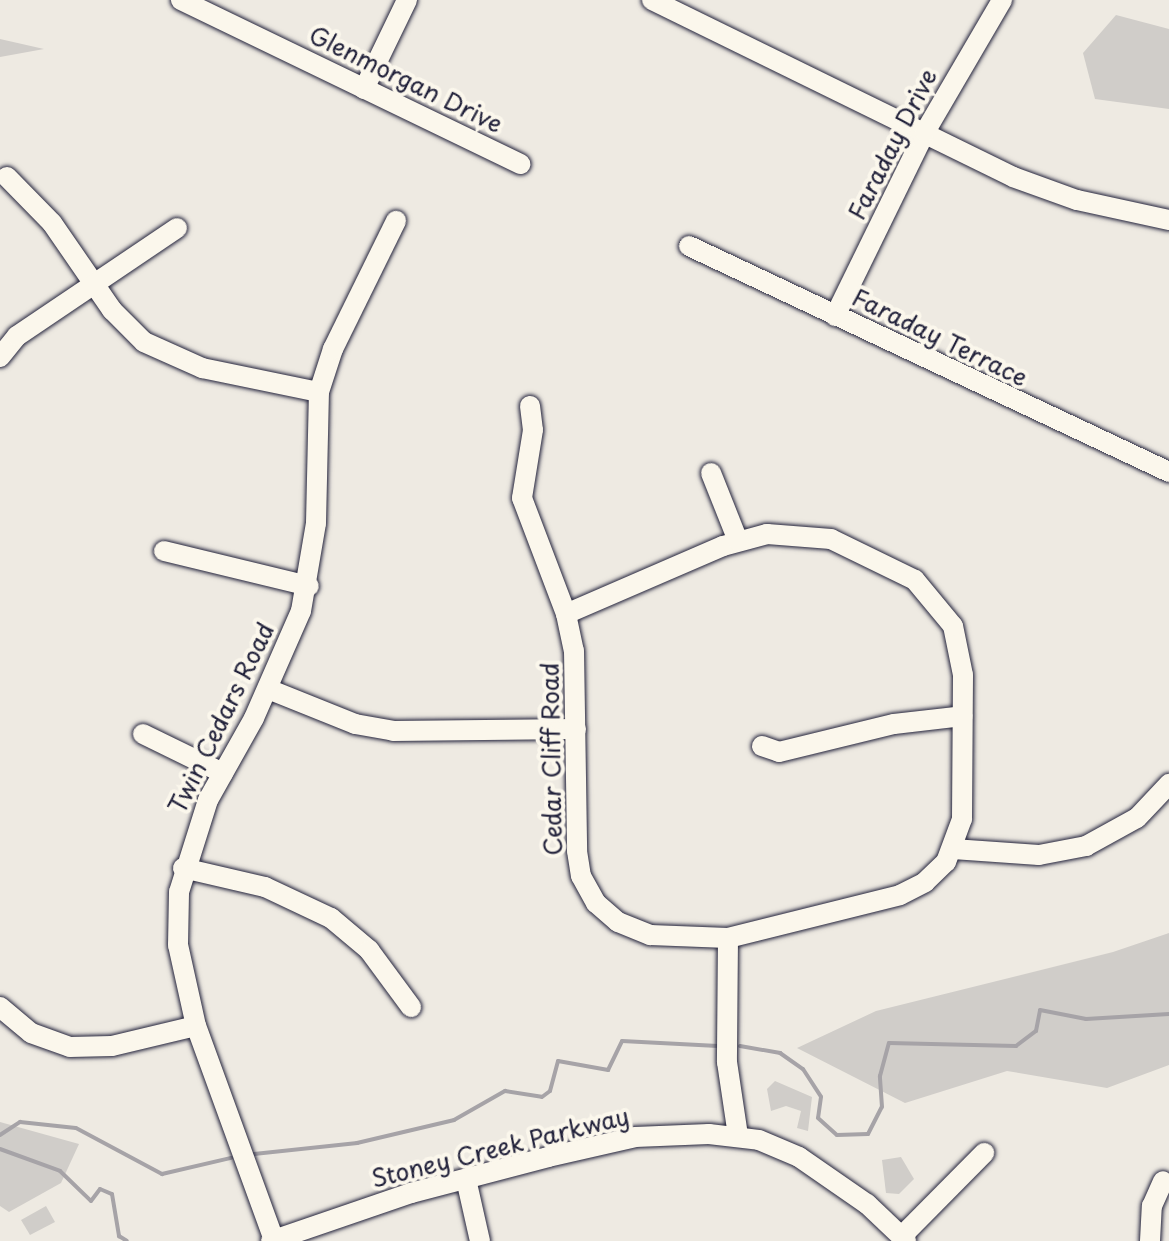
<!DOCTYPE html>
<html>
<head>
<meta charset="utf-8">
<style>
  body { margin:0 }
  #map { position:relative; width:1169px; height:1241px; overflow:hidden; background:#eeeae2; font-family:"Playpen Sans",sans-serif }
  div>[style] { position:absolute }
  [style*='--x'] { left:calc(var(--x)*1px); top:calc(var(--y)*1px); width:calc(var(--w)*1px); rotate:calc(var(--a)*1deg) }
  .green>* { inset:0; background:#d0cdc9 }
  .stream>* { height:4px; margin:-2px; padding:0 2px; transform-origin:2px; border-radius:2px; background:#a6a3a7 }
  .roads { filter:drop-shadow(0 0 2px #22223b) drop-shadow(0 0 2px #22223b) }
  .minor>* { height:20px; margin:-10px; padding:0 10px; transform-origin:10px; border-radius:10px; background:#fbf7ec }
  span { translate:-50% -50%; white-space:nowrap; text-align:center; line-height:1.15; -webkit-text-stroke:8px #fbf7ec; paint-order:stroke }
  .street-label { font-size:24px; color:#22223b }
</style>
</head>
<body>
<div id="map">
  <div class="green">
    <i style="clip-path:polygon(1116px 15px,1169px 29px,1169px 109px,1095px 99px,1083px 53px)"></i>
    <i style="clip-path:polygon(0 39px,44px 49px,0 57px)"></i>
    <i style="clip-path:polygon(1169px 933px,1169px 1065px,1107px 1088px,1007px 1071px,905px 1103px,797px 1048px,876px 1011px,1113px 952px)"></i>
    <i style="clip-path:polygon(775px 1081px,812px 1097px,808px 1131px,797px 1128px,801px 1111px,786px 1106px,771px 1111px,767px 1089px)"></i>
    <i style="clip-path:polygon(0 1122px,79px 1144px,61px 1183px,9px 1212px,0 1206px)"></i>
    <i style="clip-path:polygon(901px 1157px,914px 1179px,899px 1194px,886px 1193px,882px 1160px)"></i>
    <i style="clip-path:polygon(46px 1206px,55px 1222px,30px 1235px,21px 1220px)"></i>
  </div>
  <div class="stream">
    <i style="--x:740;--y:1046;--w:41;--a:9.9"></i>
    <i style="--x:780;--y:1053;--w:28;--a:35"></i>
    <i style="--x:803;--y:1069;--w:33;--a:57"></i>
    <i style="--x:821;--y:1097;--w:21;--a:98"></i>
    <i style="--x:818;--y:1118;--w:25;--a:42"></i>
    <i style="--x:837;--y:1135;--w:31;--a:-2"></i>
    <i style="--x:868;--y:1134;--w:30;--a:-63"></i>
    <i style="--x:882;--y:1107;--w:31;--a:-94"></i>
    <i style="--x:880;--y:1076;--w:34;--a:-75"></i>
    <i style="--x:889;--y:1043;--w:127;--a:1.4"></i>
    <i style="--x:1016;--y:1046;--w:25;--a:-37"></i>
    <i style="--x:1036;--y:1031;--w:21;--a:-79"></i>
    <i style="--x:1040;--y:1010;--w:47;--a:11.1"></i>
    <i style="--x:1086;--y:1019;--w:83;--a:-3.4"></i>
    <i style="--x:0;--y:1135;--w:24;--a:-33"></i>
    <i style="--x:20;--y:1122;--w:56;--a:6.1"></i>
    <i style="--x:76;--y:1128;--w:98;--a:28.1"></i>
    <i style="--x:162;--y:1174;--w:71;--a:-13.1"></i>
    <i style="--x:0;--y:1149;--w:64;--a:20.1"></i>
    <i style="--x:60;--y:1171;--w:43;--a:44.1"></i>
    <i style="--x:91;--y:1201;--w:15;--a:-53"></i>
    <i style="--x:100;--y:1189;--w:13;--a:23"></i>
    <i style="--x:112;--y:1194;--w:43;--a:80.5"></i>
    <i style="--x:119;--y:1236;--w:9;--a:32"></i>
    <i style="--x:253;--y:1154;--w:105;--a:-6"></i>
    <i style="--x:357;--y:1143;--w:100;--a:-13.3"></i>
    <i style="--x:454;--y:1120;--w:59;--a:-29.6"></i>
    <i style="--x:505;--y:1091;--w:37;--a:9"></i>
    <i style="--x:542;--y:1097;--w:10;--a:-37"></i>
    <i style="--x:550;--y:1091;--w:31;--a:-75"></i>
    <i style="--x:558;--y:1061;--w:51;--a:10.2"></i>
    <i style="--x:608;--y:1070;--w:32;--a:-64"></i>
    <i style="--x:622;--y:1041;--w:96;--a:3"></i>
  </div>
  <div class="roads">
    <div class="minor">
      <i style="--x:181;--y:0;--w:377;--a:25.8"></i>
      <i style="--x:652;--y:0;--w:402;--a:26.1"></i>
      <i style="--x:1013;--y:177;--w:68;--a:19.8"></i>
      <i style="--x:1077;--y:200;--w:94;--a:12.3"></i>
      <i style="--x:364;--y:89;--w:99;--a:-64.2"></i>
      <i style="--x:7;--y:177;--w:64;--a:45.6"></i>
      <i style="--x:52;--y:223;--w:106;--a:55.4"></i>
      <i style="--x:112;--y:310;--w:45;--a:45"></i>
      <i style="--x:144;--y:342;--w:64;--a:24.1"></i>
      <i style="--x:202;--y:368;--w:119;--a:11.6"></i>
      <i style="--x:689;--y:246;--w:531;--a:25.21"></i>
      <i style="--x:835;--y:316;--w:205;--a:-63.9"></i>
      <i style="--x:925;--y:132;--w:153;--a:-59.7"></i>
      <i style="--x:0;--y:357;--w:27;--a:-51"></i>
      <i style="--x:17;--y:336;--w:193;--a:-34"></i>
      <i style="--x:530;--y:406;--w:24;--a:83"></i>
      <i style="--x:533;--y:430;--w:69;--a:99.2"></i>
      <i style="--x:522;--y:498;--w:124;--a:69.2"></i>
      <i style="--x:566;--y:614;--w:38;--a:78"></i>
      <i style="--x:574;--y:651;--w:200;--a:89.1"></i>
      <i style="--x:577;--y:851;--w:25;--a:81"></i>
      <i style="--x:581;--y:876;--w:31;--a:61"></i>
      <i style="--x:596;--y:903;--w:29;--a:41"></i>
      <i style="--x:618;--y:922;--w:35;--a:22"></i>
      <i style="--x:650;--y:935;--w:78;--a:2.2"></i>
      <i style="--x:728;--y:938;--w:177;--a:-14"></i>
      <i style="--x:900;--y:895;--w:28;--a:-27"></i>
      <i style="--x:925;--y:882;--w:29;--a:-44"></i>
      <i style="--x:946;--y:862;--w:46;--a:-69.6"></i>
      <i style="--x:962;--y:819;--w:144;--a:-89.6"></i>
      <i style="--x:963;--y:675;--w:50;--a:-101.5"></i>
      <i style="--x:953;--y:626;--w:60;--a:-129.6"></i>
      <i style="--x:915;--y:580;--w:93;--a:-154"></i>
      <i style="--x:831;--y:539;--w:64;--a:-175.5"></i>
      <i style="--x:767;--y:534;--w:46;--a:164.7"></i>
      <i style="--x:723;--y:546;--w:171;--a:156.6"></i>
      <i style="--x:711;--y:473;--w:73;--a:68.3"></i>
      <i style="--x:164;--y:551;--w:149;--a:13.6"></i>
      <i style="--x:268;--y:689;--w:94;--a:21.9"></i>
      <i style="--x:355;--y:724;--w:39;--a:10"></i>
      <i style="--x:393;--y:731;--w:183;--a:-0.6"></i>
      <i style="--x:143;--y:734;--w:89;--a:26"></i>
      <i style="--x:762;--y:746;--w:18;--a:19"></i>
      <i style="--x:779;--y:752;--w:118;--a:-13.7"></i>
      <i style="--x:894;--y:724;--w:69;--a:-6.6"></i>
      <i style="--x:953;--y:849;--w:86;--a:4"></i>
      <i style="--x:1039;--y:855;--w:48;--a:-10.8"></i>
      <i style="--x:1086;--y:846;--w:58;--a:-28.8"></i>
      <i style="--x:1137;--y:818;--w:47;--a:-46.7"></i>
      <i style="--x:183;--y:868;--w:84;--a:13"></i>
      <i style="--x:265;--y:887;--w:73;--a:25.2"></i>
      <i style="--x:331;--y:918;--w:50;--a:40.1"></i>
      <i style="--x:369;--y:950;--w:71;--a:53.6"></i>
      <i style="--x:728;--y:938;--w:124;--a:90.5"></i>
      <i style="--x:727;--y:1062;--w:75;--a:81.5"></i>
      <i style="--x:0;--y:1007;--w:40;--a:40"></i>
      <i style="--x:31;--y:1033;--w:41;--a:19.7"></i>
      <i style="--x:70;--y:1047;--w:42;--a:-1.4"></i>
      <i style="--x:112;--y:1046;--w:86;--a:-13.4"></i>
      <i style="--x:466;--y:1179;--w:64;--a:77.3"></i>
      <i style="--x:902;--y:1236;--w:117;--a:-45.3"></i>
      <i style="--x:274;--y:1240;--w:228;--a:-110"></i>
      <i style="--x:196;--y:1026;--w:83;--a:-102.5"></i>
      <i style="--x:178;--y:945;--w:53;--a:-88.9"></i>
      <i style="--x:179;--y:892;--w:96;--a:-72.5"></i>
      <i style="--x:208;--y:800;--w:94;--a:-60.7"></i>
      <i style="--x:254;--y:718;--w:117;--a:-66.3"></i>
      <i style="--x:301;--y:611;--w:89;--a:-80.3"></i>
      <i style="--x:316;--y:523;--w:131;--a:-88.7"></i>
      <i style="--x:319;--y:392;--w:45;--a:-72"></i>
      <i style="--x:333;--y:349;--w:143;--a:-63.8"></i>
      <i style="--x:271;--y:1241;--w:148;--a:-18.9"></i>
      <i style="--x:411;--y:1193;--w:142;--a:-14.7"></i>
      <i style="--x:548;--y:1157;--w:89;--a:-12.9"></i>
      <i style="--x:635;--y:1137;--w:74;--a:-2.3"></i>
      <i style="--x:709;--y:1134;--w:50;--a:6.8"></i>
      <i style="--x:759;--y:1140;--w:43;--a:23"></i>
      <i style="--x:799;--y:1157;--w:83;--a:34.7"></i>
      <i style="--x:867;--y:1204;--w:54;--a:43.5"></i>
      <i style="--x:1150;--y:1241;--w:35;--a:-87"></i>
      <i style="--x:1152;--y:1206;--w:27;--a:-66"></i>
    </div>
  </div>
  <div class="street-label">
    <span style="left:406px;top:79px;rotate:26deg">Glenmorgan Drive</span>
    <span style="left:892px;top:144px;rotate:-63deg">Faraday Drive</span>
    <span style="left:940px;top:337px;rotate:26deg">Faraday Terrace</span>
    <span style="left:221px;top:718px;rotate:-64deg">Twin Cedars Road</span>
    <span style="left:551px;top:759px;rotate:-91deg">Cedar Cliff Road</span>
    <span style="left:500px;top:1147px;rotate:-14deg">Stoney Creek Parkway</span>
  </div>
</div>
</body>
</html>
